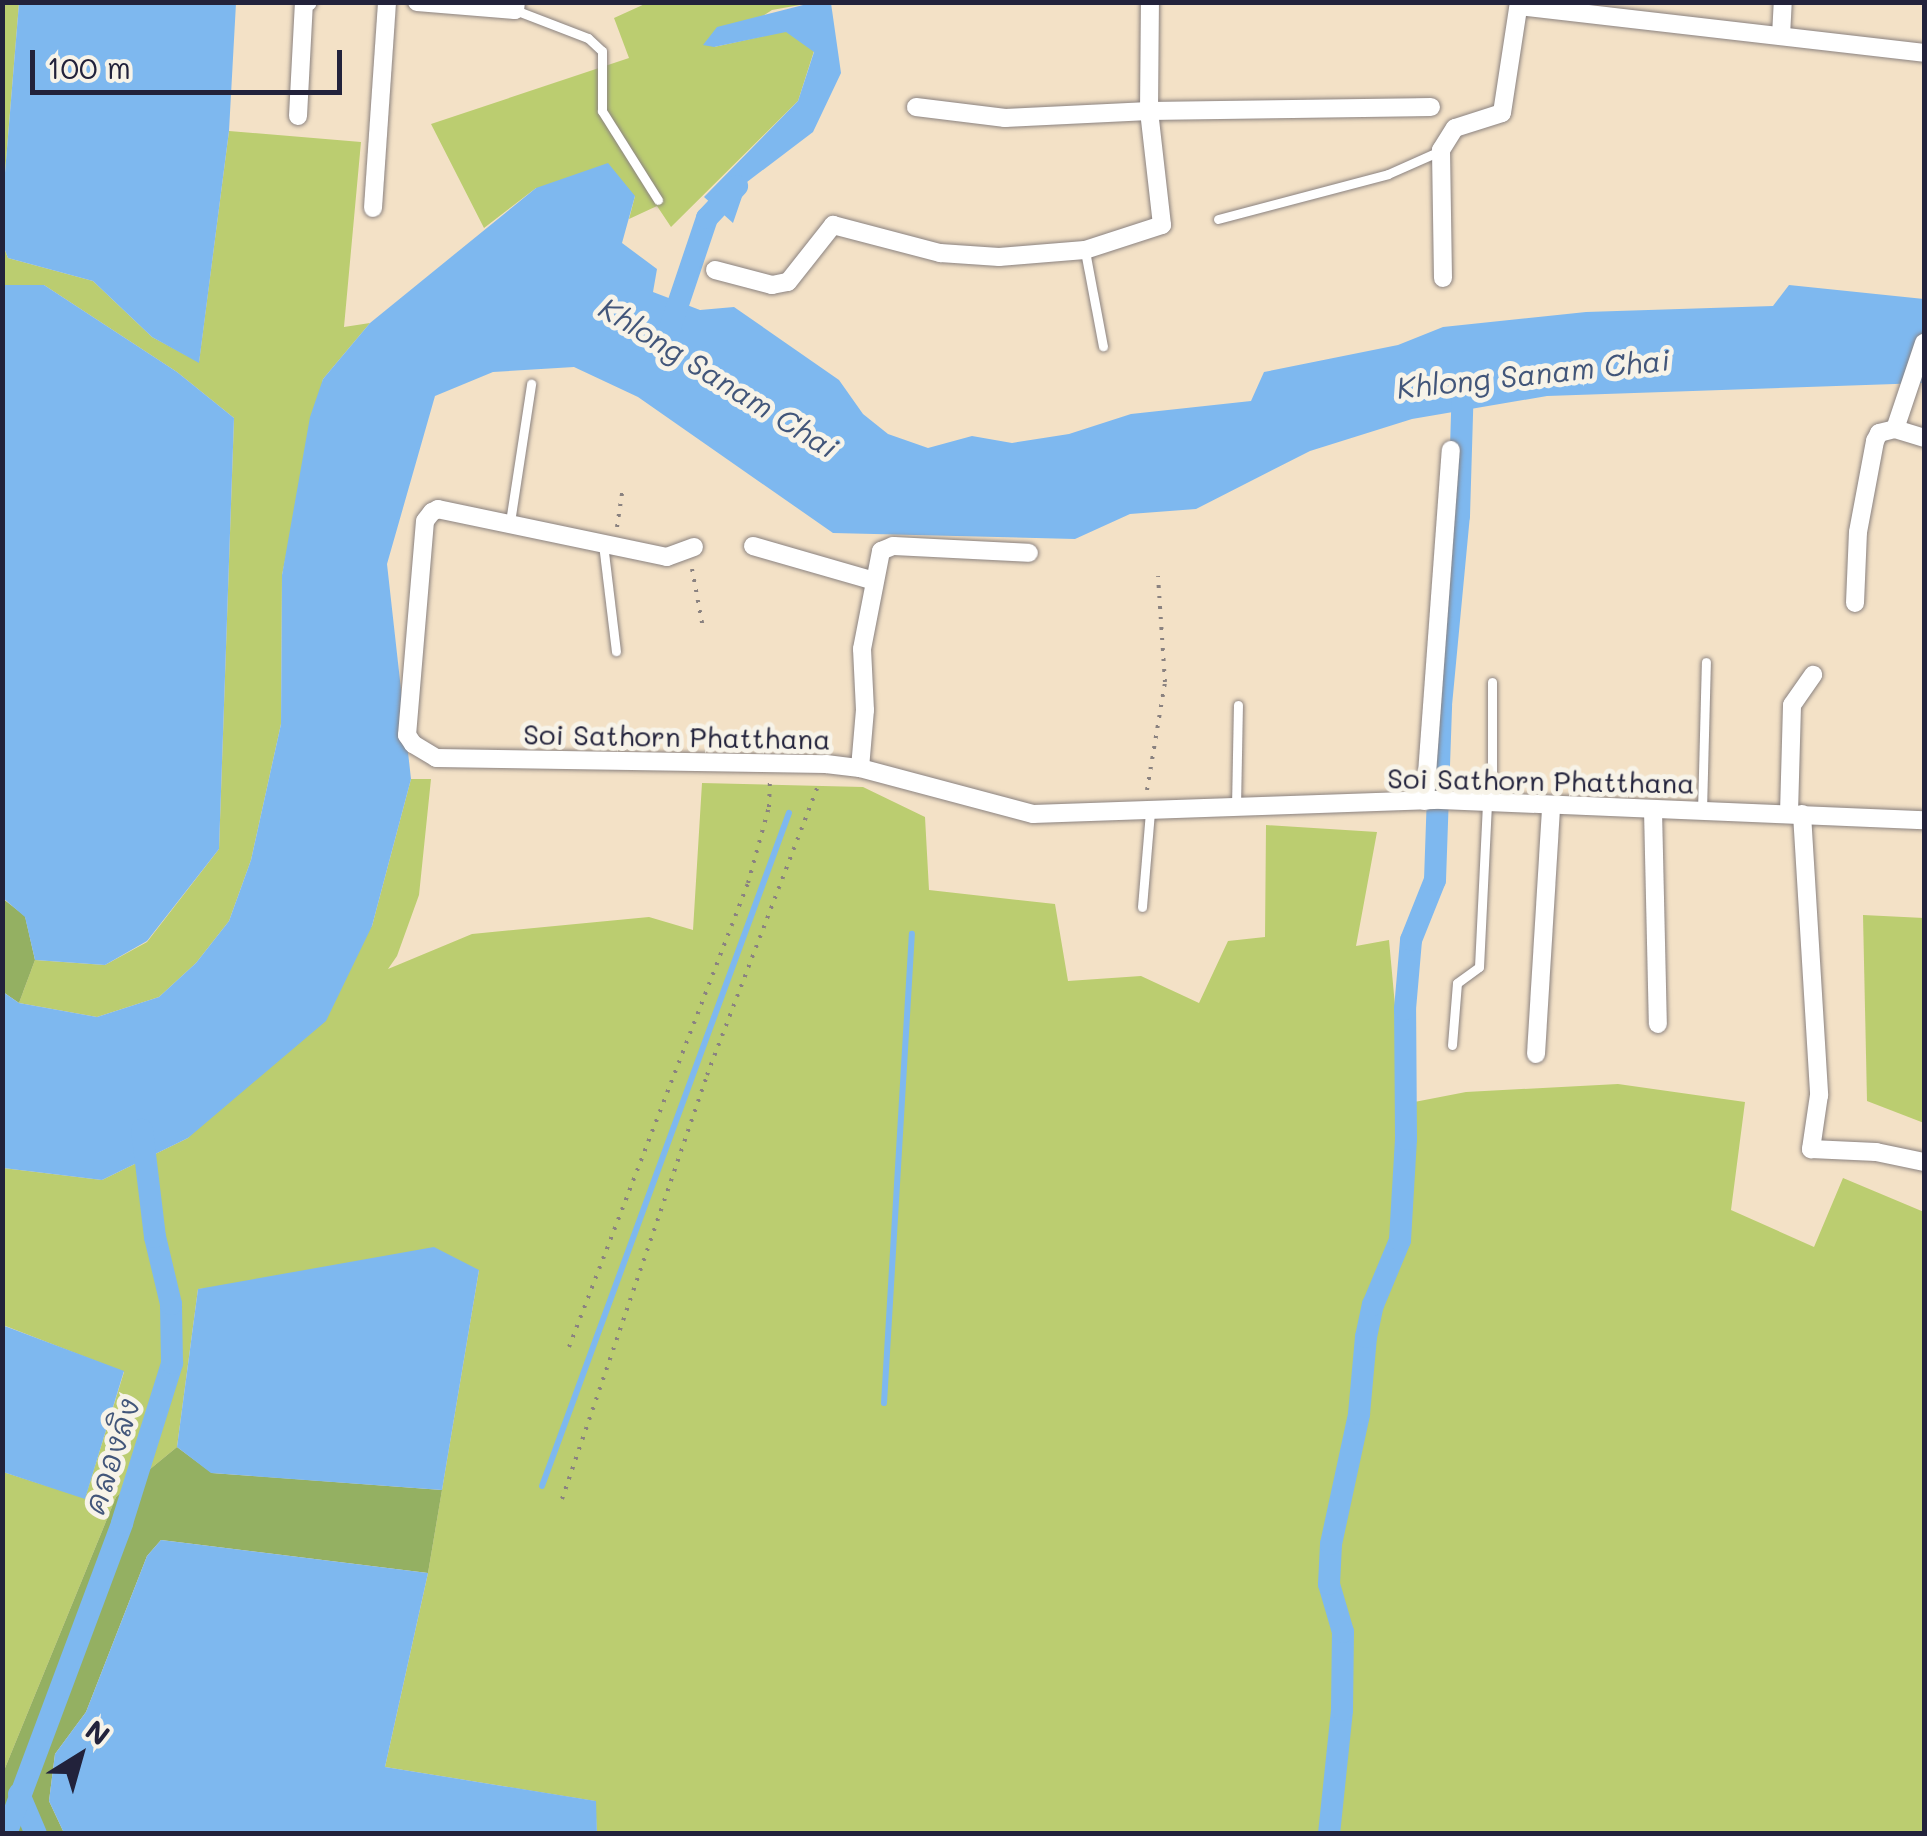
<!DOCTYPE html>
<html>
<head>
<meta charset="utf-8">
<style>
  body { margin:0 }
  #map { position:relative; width:1927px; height:1836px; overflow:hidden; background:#f3e1c6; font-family:Mali,"Playpen Sans Thai",sans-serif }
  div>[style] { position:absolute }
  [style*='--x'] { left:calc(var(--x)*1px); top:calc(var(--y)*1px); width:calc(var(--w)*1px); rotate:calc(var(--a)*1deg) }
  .green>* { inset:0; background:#bbcd70 }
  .forest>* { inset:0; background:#94b062 }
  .water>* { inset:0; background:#7eb8ef }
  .stream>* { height:6px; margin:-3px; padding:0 3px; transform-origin:3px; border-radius:3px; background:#7eb8ef }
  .canal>* { height:22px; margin:-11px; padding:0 11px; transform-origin:11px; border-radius:11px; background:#7eb8ef }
  .path>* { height:4px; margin-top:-2px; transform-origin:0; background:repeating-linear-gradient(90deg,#8a8280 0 2.5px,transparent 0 10.5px) }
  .roads { filter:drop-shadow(0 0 2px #8a8280) drop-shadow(0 0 2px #8a8280) }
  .lane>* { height:9px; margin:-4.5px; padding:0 4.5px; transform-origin:4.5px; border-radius:4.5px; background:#fff }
  .street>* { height:18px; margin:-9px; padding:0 9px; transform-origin:9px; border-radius:9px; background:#fff }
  span { translate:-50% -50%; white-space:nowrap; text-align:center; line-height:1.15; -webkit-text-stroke:10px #f7f3e8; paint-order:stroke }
  .street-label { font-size:28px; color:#22223b }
  .water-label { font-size:30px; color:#42567a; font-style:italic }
  .frame { position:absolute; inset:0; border:5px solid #22223b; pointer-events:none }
  .north { position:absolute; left:30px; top:1706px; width:100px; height:100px; -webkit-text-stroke:8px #f7f3e8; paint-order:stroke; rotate:37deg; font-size:28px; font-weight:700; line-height:40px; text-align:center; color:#22223b }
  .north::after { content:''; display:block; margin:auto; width:35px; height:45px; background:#22223b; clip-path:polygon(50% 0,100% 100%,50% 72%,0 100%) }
  .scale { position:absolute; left:30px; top:50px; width:312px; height:45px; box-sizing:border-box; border:5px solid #22223b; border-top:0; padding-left:12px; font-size:30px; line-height:35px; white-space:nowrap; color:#22223b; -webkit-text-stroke:8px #f7f3e8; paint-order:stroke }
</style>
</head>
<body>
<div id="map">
  <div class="green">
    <i style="clip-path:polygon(3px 3px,19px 3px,3px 197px)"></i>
    <i style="clip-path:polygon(647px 3px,811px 3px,772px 10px,714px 47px,786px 31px,814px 51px,798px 101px,671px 227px,657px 206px,629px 219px,635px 196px,536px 188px,484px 228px,431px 124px,629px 58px,614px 18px)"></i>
    <i style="clip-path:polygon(229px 131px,361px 142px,344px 327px,370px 323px,323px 379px,282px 575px,281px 724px,251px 860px,229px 921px,196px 963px,159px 997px,97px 1017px,19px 1003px,35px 960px,105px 965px,147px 942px,219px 849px,234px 418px,177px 372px,44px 285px,4px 285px,3px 299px,3px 245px,8px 258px,93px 281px,152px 337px,199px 362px)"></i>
    <i style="clip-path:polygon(411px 779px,431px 779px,419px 895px,397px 956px,388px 969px,472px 934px,649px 917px,693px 930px,702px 783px,863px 787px,925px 817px,929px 890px,1055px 904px,1068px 981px,1141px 976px,1199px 1003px,1228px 941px,1265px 937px,1266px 825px,1377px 832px,1356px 946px,1389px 940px,1404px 1104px,1466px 1092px,1618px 1084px,1745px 1102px,1731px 1210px,1814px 1247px,1843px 1178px,1924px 1212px,1924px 1833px,597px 1834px,595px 1801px,385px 1767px,428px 1573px,479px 1270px,198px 1289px,177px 1447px,116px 1497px,3px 1773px,3px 1472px,85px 1498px,124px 1372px,3px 1325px,3px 1168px,102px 1180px,188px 1138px,372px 926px)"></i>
    <i style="clip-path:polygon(1863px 915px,1924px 918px,1924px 1123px,1867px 1101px)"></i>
  </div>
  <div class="forest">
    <i style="clip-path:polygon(2px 898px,25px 916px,35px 960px,19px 1003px,3px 992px)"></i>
    <i style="clip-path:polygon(177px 1447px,212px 1473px,442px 1490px,428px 1573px,161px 1540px,147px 1556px,86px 1712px,55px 1754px,49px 1801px,64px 1833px,3px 1834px,3px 1773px,116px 1497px)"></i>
  </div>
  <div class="water">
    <i style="clip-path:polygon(19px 3px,236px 3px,229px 131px,199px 363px,152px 337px,93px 281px,8px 258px,3px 245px,3px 197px)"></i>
    <i style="clip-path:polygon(811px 3px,831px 3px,841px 73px,813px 132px,747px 182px,733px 223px,704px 197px,798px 101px,814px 52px,786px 32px,714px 47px,703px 45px,717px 27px)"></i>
    <i style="clip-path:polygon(608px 163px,635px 196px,622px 243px,657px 269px,653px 292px,700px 310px,734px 307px,839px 380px,863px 414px,888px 434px,928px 448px,972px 436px,1012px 443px,1069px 434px,1131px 414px,1251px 401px,1264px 372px,1398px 345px,1443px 327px,1586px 312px,1773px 306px,1789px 285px,1924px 299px,1924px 383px,1547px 396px,1412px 419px,1310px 451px,1196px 509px,1130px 514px,1075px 539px,833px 533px,638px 397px,574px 367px,493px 372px,435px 396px,387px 564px,411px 779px,372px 926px,326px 1021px,188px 1138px,102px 1180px,3px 1168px,3px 992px,19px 1003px,97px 1017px,159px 997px,196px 963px,229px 921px,251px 860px,281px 724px,282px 575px,310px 417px,323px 379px,370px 323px,536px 188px)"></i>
    <i style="clip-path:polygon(4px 285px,44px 285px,177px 372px,234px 418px,219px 849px,147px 941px,105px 965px,35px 960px,25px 917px,3px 898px)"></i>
    <i style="clip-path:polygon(434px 1247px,479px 1270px,442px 1490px,211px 1473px,177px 1447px,198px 1289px)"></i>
    <i style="clip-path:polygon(2px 1325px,124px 1371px,85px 1499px,3px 1472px)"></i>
    <i style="clip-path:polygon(161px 1540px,428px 1573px,385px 1767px,596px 1801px,597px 1833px,64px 1833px,49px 1801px,55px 1754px,86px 1712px,147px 1556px)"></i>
  </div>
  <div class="stream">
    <i style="--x:884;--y:1403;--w:470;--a:-86.6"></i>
    <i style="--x:542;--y:1486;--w:717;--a:-69.85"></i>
  </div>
  <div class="canal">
    <i style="--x:669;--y:331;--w:119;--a:-71.4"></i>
    <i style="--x:707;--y:218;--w:44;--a:-46.8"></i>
    <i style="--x:19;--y:1794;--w:43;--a:67"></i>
    <i style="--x:6;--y:1834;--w:332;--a:-69.5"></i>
    <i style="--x:122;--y:1523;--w:168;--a:-72.6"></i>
    <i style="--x:172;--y:1363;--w:59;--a:-91"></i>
    <i style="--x:171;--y:1304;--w:69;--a:-103.4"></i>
    <i style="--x:155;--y:1237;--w:108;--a:-96.9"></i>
    <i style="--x:1329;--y:1834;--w:125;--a:-84"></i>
    <i style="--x:1342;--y:1710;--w:78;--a:-89.3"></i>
    <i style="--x:1343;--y:1632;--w:50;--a:-106.3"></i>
    <i style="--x:1329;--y:1584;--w:40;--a:-87.1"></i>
    <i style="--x:1331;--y:1544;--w:133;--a:-77.8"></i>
    <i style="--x:1359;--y:1414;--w:77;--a:-84.8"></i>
    <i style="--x:1366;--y:1337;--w:33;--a:-78"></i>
    <i style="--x:1373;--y:1305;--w:70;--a:-67.4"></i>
    <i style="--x:1400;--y:1240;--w:101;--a:-86.6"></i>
    <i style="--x:1406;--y:1139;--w:130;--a:-90.4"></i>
    <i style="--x:1405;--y:1009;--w:69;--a:-85"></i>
    <i style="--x:1411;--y:940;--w:65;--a:-68.2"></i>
    <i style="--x:1435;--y:880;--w:175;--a:-88"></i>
    <i style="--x:1441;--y:705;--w:190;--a:-84.6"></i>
    <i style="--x:1459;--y:516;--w:134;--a:-88.3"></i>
  </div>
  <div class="path">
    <i style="--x:617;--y:527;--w:40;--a:-81.5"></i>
    <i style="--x:692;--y:569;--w:60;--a:79.4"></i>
    <i style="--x:1147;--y:790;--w:109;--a:-80.5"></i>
    <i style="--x:1165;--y:682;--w:106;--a:-93.8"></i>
    <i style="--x:569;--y:1347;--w:497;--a:-68.9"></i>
    <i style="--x:748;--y:883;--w:79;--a:-74.6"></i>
    <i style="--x:769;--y:807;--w:24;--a:-88"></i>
    <i style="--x:562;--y:1499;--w:448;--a:-71.1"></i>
    <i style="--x:707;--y:1075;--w:313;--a:-69"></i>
  </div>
  <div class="roads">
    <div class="lane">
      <i style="--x:515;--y:10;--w:78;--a:21"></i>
      <i style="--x:588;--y:38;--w:19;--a:43"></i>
      <i style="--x:602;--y:51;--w:60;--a:90"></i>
      <i style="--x:602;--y:111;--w:105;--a:57.8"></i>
      <i style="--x:1218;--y:219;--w:176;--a:-14.8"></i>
      <i style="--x:1388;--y:174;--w:57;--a:-23.9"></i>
      <i style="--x:1085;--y:251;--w:97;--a:79.3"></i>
      <i style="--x:510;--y:522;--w:140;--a:-81.3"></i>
      <i style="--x:603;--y:544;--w:108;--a:83.1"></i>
      <i style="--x:1492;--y:801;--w:119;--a:-90"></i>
      <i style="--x:1236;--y:807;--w:102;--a:-88.9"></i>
      <i style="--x:1702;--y:811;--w:149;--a:-88.5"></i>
      <i style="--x:1142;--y:907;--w:96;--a:-85.2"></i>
      <i style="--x:1452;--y:1045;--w:62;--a:-85.4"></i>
      <i style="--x:1457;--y:983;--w:27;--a:-36"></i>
      <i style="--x:1479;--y:967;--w:163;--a:-87.2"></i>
    </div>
    <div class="street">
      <i style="--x:417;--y:2;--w:98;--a:4.7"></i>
      <i style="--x:515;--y:10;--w:8;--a:-83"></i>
      <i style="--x:1519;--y:6;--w:408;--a:6.6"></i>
      <i style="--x:1781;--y:36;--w:34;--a:-87"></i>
      <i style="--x:916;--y:107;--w:90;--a:7"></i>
      <i style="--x:1005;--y:118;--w:144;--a:-2.8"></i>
      <i style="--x:1149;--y:111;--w:282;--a:-0.8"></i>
      <i style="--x:298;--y:116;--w:113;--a:-87"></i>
      <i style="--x:304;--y:3;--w:4;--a:-14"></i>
      <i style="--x:373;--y:208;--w:206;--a:-86.1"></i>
      <i style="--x:715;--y:270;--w:59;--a:14.7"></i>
      <i style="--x:772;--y:285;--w:16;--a:-11"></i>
      <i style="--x:788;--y:282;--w:73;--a:-51.7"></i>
      <i style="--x:833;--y:225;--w:111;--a:14.7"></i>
      <i style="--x:940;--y:253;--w:59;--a:3.9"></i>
      <i style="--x:999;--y:257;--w:86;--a:-4.7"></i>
      <i style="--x:1085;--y:250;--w:81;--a:-18"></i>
      <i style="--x:1162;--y:225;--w:115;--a:-96.5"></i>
      <i style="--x:1149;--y:111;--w:109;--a:-89.5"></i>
      <i style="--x:1443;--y:278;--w:128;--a:-90.9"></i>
      <i style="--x:1441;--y:150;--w:26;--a:-58"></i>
      <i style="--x:1455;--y:128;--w:49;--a:-17.7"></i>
      <i style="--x:1502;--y:113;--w:112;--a:-81.3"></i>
      <i style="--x:1895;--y:429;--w:30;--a:17"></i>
      <i style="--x:753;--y:546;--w:126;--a:16.1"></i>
      <i style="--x:694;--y:547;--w:29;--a:160"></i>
      <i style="--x:667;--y:557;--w:234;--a:-168.2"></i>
      <i style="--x:438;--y:509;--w:7;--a:153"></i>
      <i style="--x:432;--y:512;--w:11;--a:128"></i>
      <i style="--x:425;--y:521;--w:215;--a:94.8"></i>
      <i style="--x:407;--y:735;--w:11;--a:56"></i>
      <i style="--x:413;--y:744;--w:27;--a:31"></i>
      <i style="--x:436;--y:758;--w:390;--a:0.9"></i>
      <i style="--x:826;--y:764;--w:34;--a:7"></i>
      <i style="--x:860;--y:768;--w:179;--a:14.9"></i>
      <i style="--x:1033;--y:814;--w:408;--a:-2"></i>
      <i style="--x:1441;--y:800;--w:483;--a:2.4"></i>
      <i style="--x:1855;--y:603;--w:71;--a:-87.6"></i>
      <i style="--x:1858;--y:532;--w:93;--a:-79.4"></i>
      <i style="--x:1875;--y:441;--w:9;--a:-63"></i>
      <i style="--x:1879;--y:433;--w:16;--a:-14"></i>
      <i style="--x:1895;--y:429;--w:91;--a:-71.4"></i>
      <i style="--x:860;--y:768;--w:58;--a:-85.1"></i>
      <i style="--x:865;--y:710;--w:61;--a:-92.8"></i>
      <i style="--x:862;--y:649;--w:100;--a:-79"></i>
      <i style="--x:881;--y:551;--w:13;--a:-23"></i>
      <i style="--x:893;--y:546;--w:136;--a:2.9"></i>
      <i style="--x:1425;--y:801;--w:352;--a:-85.8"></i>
      <i style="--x:1653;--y:810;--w:214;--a:88.7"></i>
      <i style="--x:1789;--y:813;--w:108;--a:-88.4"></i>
      <i style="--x:1792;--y:705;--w:37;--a:-55"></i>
      <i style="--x:1802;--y:814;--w:282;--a:86.5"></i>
      <i style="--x:1819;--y:1095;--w:55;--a:98.4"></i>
      <i style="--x:1811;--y:1149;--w:65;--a:2.6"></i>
      <i style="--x:1876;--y:1152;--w:49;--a:11.8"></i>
      <i style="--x:1536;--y:1054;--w:246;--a:-86.5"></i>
    </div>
  </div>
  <div class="street-label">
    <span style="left:677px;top:736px;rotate:1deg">Soi Sathorn Phatthana</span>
    <span style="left:1541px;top:780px;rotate:1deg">Soi Sathorn Phatthana</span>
  </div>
  <div class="water-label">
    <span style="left:1533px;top:373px;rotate:-6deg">Khlong Sanam Chai</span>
    <span style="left:719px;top:377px;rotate:32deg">Khlong Sanam Chai</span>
    <span style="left:111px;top:1456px;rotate:-72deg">คลองลิง</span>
  </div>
  <div class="frame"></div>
  <div class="north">N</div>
  <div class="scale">100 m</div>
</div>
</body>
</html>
